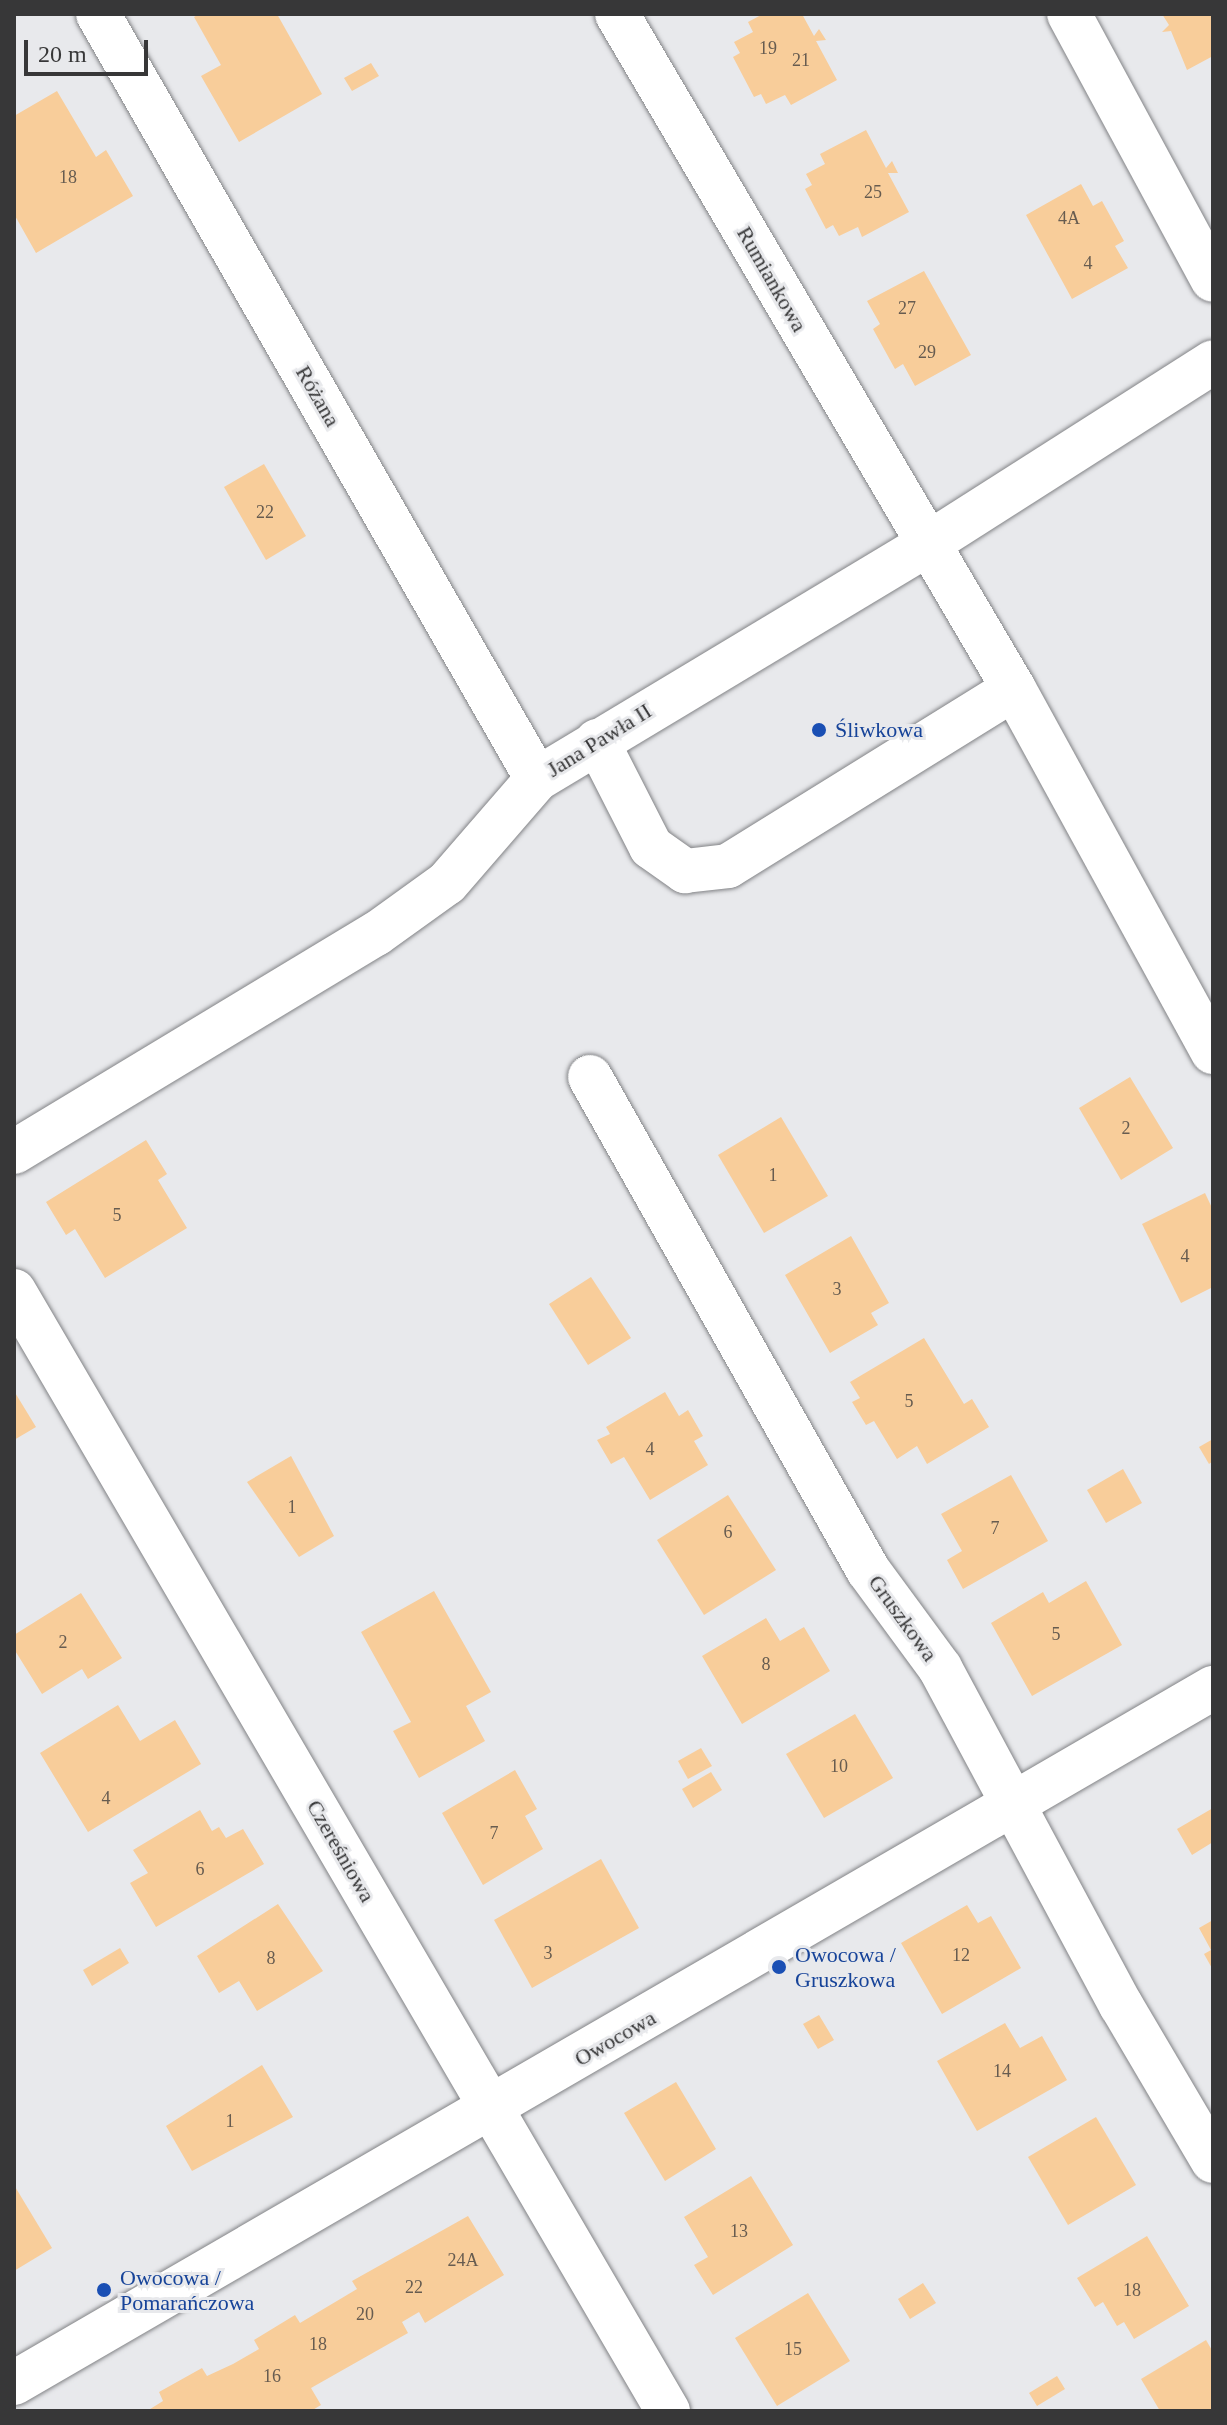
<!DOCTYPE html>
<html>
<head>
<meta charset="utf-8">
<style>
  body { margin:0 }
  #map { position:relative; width:1227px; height:2425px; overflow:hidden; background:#e8e9ec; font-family:Georgia,serif }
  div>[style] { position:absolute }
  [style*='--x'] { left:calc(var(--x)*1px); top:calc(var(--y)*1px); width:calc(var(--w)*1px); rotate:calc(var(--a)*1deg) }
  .building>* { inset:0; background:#f8cd9a }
  .roads { filter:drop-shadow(0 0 2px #828386) drop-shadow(0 0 2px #828386) }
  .minor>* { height:44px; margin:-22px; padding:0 22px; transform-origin:22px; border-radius:22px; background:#fff }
  .dots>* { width:22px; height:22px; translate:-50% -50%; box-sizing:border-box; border:4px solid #e8e9ec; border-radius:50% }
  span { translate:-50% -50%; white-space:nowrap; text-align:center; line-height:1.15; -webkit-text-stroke:6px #e8e9ec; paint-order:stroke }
  .number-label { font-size:18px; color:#675c50 }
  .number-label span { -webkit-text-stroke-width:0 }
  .street-label { font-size:22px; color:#373738 }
  .transit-label { font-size:22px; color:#164399 }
  .left { translate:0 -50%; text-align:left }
  .frame { position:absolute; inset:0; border:16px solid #373738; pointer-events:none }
  .scale { position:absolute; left:24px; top:40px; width:124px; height:36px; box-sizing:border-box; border:4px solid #373738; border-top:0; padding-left:10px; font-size:24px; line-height:28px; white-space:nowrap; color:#373738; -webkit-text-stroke:6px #e8e9ec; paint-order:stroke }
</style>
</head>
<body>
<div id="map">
  <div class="building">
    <i style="clip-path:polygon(199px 14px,277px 14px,322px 94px,239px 142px,201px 76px,221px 65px,194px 17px)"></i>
    <i style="clip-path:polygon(763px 14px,802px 14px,814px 36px,819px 29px,826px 40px,816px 41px,837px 80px,791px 105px,785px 95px,766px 104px,761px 94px,754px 97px,733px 57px,740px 53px,734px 42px,753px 32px,748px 22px)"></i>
    <i style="clip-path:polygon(1162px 14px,1213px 14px,1213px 56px,1187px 70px,1171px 31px,1162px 32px,1169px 25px)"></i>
    <i style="clip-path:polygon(371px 63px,379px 76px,352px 91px,344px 78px)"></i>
    <i style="clip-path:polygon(57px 91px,96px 157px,106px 150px,133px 196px,36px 253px,14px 214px,14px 116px)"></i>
    <i style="clip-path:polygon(866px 130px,886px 168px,892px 161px,898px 173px,888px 173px,909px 212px,862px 237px,858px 227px,839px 236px,833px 225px,826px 229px,805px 189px,812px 185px,806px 174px,825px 164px,820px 154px)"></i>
    <i style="clip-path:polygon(1081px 184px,1093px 206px,1102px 201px,1124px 241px,1115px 246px,1128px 268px,1072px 299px,1026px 215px)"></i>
    <i style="clip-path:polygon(924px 271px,971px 355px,915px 386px,903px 364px,895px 369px,873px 329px,880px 324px,867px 301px)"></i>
    <i style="clip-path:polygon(264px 464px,306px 536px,266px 560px,224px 487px)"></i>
    <i style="clip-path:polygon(1130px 1077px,1173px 1148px,1121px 1180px,1079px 1108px)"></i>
    <i style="clip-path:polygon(781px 1117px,828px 1196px,764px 1233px,718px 1155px)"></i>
    <i style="clip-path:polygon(146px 1140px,167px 1174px,158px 1180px,187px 1228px,105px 1278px,75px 1229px,66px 1235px,46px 1202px)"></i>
    <i style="clip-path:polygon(1205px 1193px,1213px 1210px,1213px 1287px,1181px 1303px,1142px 1224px)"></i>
    <i style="clip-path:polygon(851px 1236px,889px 1303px,871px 1313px,878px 1325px,830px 1353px,785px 1275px)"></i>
    <i style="clip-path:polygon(591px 1277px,631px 1338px,588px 1365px,549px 1304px)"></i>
    <i style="clip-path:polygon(924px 1338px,964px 1404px,972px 1399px,989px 1427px,927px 1464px,917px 1446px,897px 1459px,874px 1421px,866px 1425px,852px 1402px,860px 1398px,850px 1382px)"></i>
    <i style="clip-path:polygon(14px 1391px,36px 1427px,14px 1440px)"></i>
    <i style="clip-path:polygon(665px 1392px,679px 1416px,688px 1410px,703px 1436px,694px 1441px,708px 1465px,650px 1500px,624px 1457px,611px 1464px,597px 1440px,610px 1434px,606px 1427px)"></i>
    <i style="clip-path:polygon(1213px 1439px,1213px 1461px,1209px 1464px,1199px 1447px)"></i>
    <i style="clip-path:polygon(291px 1456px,334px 1536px,299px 1557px,247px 1482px)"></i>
    <i style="clip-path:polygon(1123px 1469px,1142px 1503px,1106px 1523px,1087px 1490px)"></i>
    <i style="clip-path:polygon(1011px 1475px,1048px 1541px,963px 1589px,947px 1560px,962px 1551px,941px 1514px)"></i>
    <i style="clip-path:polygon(728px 1495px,776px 1570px,704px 1615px,657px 1540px)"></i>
    <i style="clip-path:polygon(1086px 1581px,1122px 1645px,1032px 1696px,991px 1623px,1043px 1592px,1049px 1603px)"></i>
    <i style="clip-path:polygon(434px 1591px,491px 1692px,466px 1706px,485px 1741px,419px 1778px,393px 1731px,411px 1722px,361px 1632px)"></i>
    <i style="clip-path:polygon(81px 1593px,122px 1658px,88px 1679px,82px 1669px,42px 1694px,14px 1649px,14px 1635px)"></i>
    <i style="clip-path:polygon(766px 1618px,780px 1641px,804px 1627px,830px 1671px,742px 1724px,702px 1656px)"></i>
    <i style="clip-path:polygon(118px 1705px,140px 1741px,175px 1720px,201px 1764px,88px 1832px,40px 1753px)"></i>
    <i style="clip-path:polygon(855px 1714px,893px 1778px,824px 1818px,786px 1754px)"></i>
    <i style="clip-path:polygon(701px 1748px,712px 1766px,688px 1779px,678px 1761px)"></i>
    <i style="clip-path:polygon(515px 1770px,537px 1809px,525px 1816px,543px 1849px,483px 1885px,442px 1813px)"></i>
    <i style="clip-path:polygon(711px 1772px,722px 1790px,693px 1808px,682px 1789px)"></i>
    <i style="clip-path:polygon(1213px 1808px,1213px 1842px,1192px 1855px,1177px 1829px)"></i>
    <i style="clip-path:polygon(200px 1810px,212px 1831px,219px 1827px,226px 1838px,243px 1829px,264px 1864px,156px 1927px,130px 1883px,148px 1873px,133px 1850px)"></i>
    <i style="clip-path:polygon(601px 1859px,639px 1928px,532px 1988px,494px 1920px)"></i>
    <i style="clip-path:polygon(278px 1904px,323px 1971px,257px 2011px,239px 1981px,219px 1993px,197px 1956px)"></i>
    <i style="clip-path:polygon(967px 1905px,978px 1923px,991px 1916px,1021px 1968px,942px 2014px,901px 1943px)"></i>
    <i style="clip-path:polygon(1213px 1920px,1213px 1970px,1204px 1954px,1211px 1950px,1199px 1928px)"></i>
    <i style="clip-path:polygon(120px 1948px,129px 1963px,92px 1986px,83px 1970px)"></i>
    <i style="clip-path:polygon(819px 2015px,834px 2040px,818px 2049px,803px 2024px)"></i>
    <i style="clip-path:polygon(1005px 2023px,1020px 2048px,1042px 2036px,1067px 2080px,977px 2131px,937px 2061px)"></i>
    <i style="clip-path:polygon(262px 2065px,293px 2117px,192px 2171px,166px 2126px)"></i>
    <i style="clip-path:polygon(676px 2082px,716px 2149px,665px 2181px,624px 2113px)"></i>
    <i style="clip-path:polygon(1096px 2117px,1136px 2185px,1068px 2225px,1028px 2157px)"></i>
    <i style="clip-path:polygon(751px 2176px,793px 2245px,713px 2295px,694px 2265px,708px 2257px,684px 2217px)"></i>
    <i style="clip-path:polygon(14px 2185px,52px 2248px,14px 2271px)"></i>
    <i style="clip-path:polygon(468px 2216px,504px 2275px,425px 2323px,419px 2312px,402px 2322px,408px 2333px,311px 2388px,321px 2405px,311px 2411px,147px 2411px,163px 2401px,159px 2392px,202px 2368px,207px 2376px,233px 2364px,259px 2349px,254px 2340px,295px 2315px,300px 2323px,357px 2289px,352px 2281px)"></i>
    <i style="clip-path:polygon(1147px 2236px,1189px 2306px,1134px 2339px,1124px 2322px,1117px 2326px,1103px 2302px,1095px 2307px,1077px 2278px)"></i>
    <i style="clip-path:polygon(923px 2283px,936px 2303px,910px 2319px,898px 2299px)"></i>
    <i style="clip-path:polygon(808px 2293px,850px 2361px,777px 2406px,735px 2338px)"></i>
    <i style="clip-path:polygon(1206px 2340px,1213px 2352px,1213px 2411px,1160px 2411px,1141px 2379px)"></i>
    <i style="clip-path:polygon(1057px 2376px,1065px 2389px,1037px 2406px,1029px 2393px)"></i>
  </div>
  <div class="roads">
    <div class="minor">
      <i style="--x:98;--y:14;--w:882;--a:60.15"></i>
      <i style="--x:617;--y:14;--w:783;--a:59.54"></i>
      <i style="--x:1014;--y:689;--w:414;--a:61.3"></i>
      <i style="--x:1069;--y:14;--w:302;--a:61.6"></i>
      <i style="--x:597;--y:741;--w:119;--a:63"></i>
      <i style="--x:651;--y:847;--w:42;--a:35.2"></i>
      <i style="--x:685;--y:871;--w:43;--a:-6.6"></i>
      <i style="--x:728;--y:866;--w:336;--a:-31.8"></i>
      <i style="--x:590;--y:1077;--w:566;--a:60.58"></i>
      <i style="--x:868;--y:1570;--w:122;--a:53.7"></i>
      <i style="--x:940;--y:1668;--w:383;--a:61.8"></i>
      <i style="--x:1121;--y:2005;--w:181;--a:59.5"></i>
      <i style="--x:14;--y:1152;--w:423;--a:-31.1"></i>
      <i style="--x:376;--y:934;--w:87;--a:-35.7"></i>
      <i style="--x:447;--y:883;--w:138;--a:-49.1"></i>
      <i style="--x:537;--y:779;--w:454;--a:-31"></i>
      <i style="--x:926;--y:545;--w:340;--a:-32.5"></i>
      <i style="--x:14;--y:1291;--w:1297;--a:59.72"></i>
      <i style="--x:14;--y:2383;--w:1386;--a:-30.1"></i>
    </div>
  </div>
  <div class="dots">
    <i style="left:819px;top:730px;background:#1a4fb4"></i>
    <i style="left:779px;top:1967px;background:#1a4fb4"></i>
    <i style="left:104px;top:2290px;background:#1a4fb4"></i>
  </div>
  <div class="number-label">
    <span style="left:768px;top:48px">19</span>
    <span style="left:801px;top:60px">21</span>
    <span style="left:68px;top:177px">18</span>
    <span style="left:873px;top:192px">25</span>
    <span style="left:1069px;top:218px">4A</span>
    <span style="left:1088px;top:263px">4</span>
    <span style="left:907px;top:308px">27</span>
    <span style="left:927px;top:352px">29</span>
    <span style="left:265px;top:512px">22</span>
    <span style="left:1126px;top:1128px">2</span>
    <span style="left:773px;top:1175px">1</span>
    <span style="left:117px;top:1215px">5</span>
    <span style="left:1185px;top:1256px">4</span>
    <span style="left:837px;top:1289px">3</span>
    <span style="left:909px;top:1401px">5</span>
    <span style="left:650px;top:1449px">4</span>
    <span style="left:292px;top:1507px">1</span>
    <span style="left:995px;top:1528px">7</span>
    <span style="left:728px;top:1532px">6</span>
    <span style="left:1056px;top:1634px">5</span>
    <span style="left:63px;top:1642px">2</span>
    <span style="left:766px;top:1664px">8</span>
    <span style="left:839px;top:1766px">10</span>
    <span style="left:106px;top:1798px">4</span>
    <span style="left:494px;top:1833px">7</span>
    <span style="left:200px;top:1869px">6</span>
    <span style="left:548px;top:1953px">3</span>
    <span style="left:961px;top:1955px">12</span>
    <span style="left:271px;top:1958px">8</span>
    <span style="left:1002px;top:2071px">14</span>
    <span style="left:230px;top:2121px">1</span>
    <span style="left:739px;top:2231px">13</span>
    <span style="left:463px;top:2260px">24A</span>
    <span style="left:414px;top:2287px">22</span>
    <span style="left:1132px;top:2290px">18</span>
    <span style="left:365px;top:2314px">20</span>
    <span style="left:318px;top:2344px">18</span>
    <span style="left:793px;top:2349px">15</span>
    <span style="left:272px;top:2376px">16</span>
  </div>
  <div class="street-label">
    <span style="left:772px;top:279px;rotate:60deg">Rumiankowa</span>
    <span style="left:318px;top:396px;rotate:60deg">Różana</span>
    <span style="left:599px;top:740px;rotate:-32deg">Jana Pawła II</span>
    <span style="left:903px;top:1618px;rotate:54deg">Gruszkowa</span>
    <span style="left:341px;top:1851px;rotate:60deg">Czereśniowa</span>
    <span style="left:615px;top:2038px;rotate:-30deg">Owocowa</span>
  </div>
  <div class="transit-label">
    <span class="left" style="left:835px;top:730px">Śliwkowa</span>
    <span class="left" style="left:795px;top:1967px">Owocowa /<br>Gruszkowa</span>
    <span class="left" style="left:120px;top:2290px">Owocowa /<br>Pomarańczowa</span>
  </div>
  <div class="frame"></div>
  <div class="scale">20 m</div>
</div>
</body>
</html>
